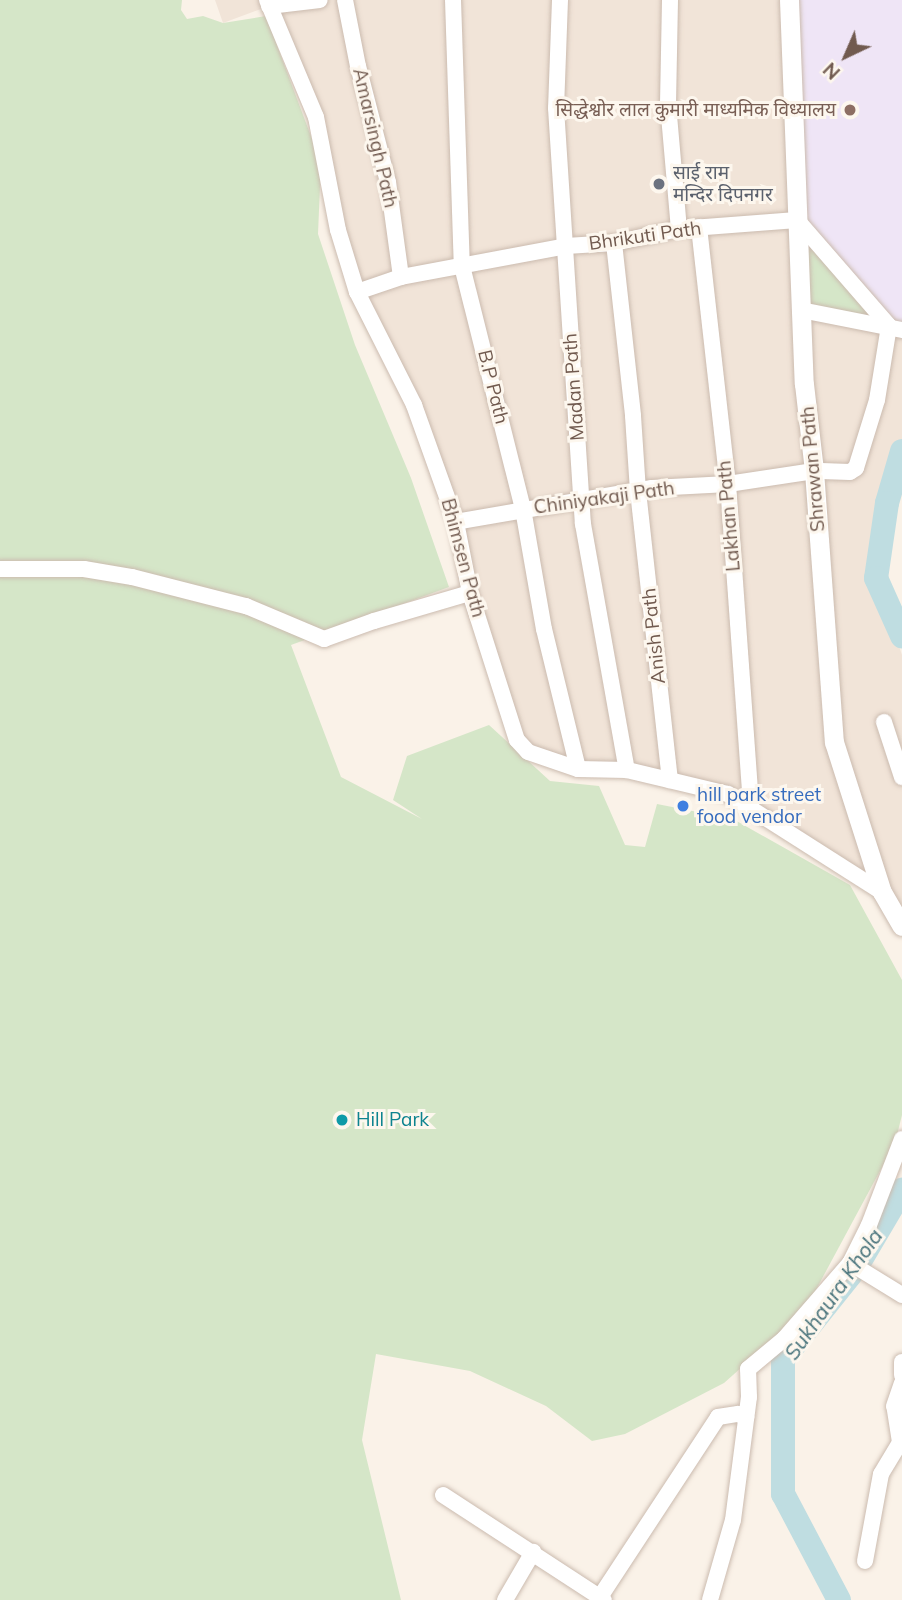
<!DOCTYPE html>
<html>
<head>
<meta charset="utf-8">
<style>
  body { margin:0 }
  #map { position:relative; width:902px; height:1600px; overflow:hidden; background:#faf2e8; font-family:Mulish,"Noto Sans Devanagari",sans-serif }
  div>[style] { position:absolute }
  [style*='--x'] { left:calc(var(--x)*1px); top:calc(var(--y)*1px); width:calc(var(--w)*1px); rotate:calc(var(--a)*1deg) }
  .residential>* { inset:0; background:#f1e4d8 }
  .education>* { inset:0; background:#efe5f6 }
  .green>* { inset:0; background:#d5e6c8 }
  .river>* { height:24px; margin:-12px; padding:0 12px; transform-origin:12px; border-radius:12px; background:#bfdde1 }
  .roads { filter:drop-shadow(0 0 2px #cbbbaf) drop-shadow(0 0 2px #cbbbaf) }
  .minor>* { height:16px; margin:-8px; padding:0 8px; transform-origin:8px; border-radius:8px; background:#fff }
  .tertiary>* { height:19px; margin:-9.5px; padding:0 9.5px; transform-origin:9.5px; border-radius:9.5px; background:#fff }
  .dots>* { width:19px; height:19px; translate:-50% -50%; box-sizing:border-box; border:4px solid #fdf7ee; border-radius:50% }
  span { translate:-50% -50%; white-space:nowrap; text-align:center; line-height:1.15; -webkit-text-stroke:6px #fdf7ee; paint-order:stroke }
  .education-label { font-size:19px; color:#785e54 }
  .right { translate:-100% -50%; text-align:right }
  .street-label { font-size:19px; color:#715a4f }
  .worship-label { font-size:19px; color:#5b616d }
  .left { translate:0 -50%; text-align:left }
  .shop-label { font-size:19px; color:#366cbe }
  .culture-label { font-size:19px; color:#0d838f }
  .water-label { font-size:21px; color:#48737b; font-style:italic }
  .north { position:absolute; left:811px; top:21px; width:70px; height:70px; -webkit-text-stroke:5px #fdf7ee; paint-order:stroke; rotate:224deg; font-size:19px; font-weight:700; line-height:28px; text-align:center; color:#715a4f }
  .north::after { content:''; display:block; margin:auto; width:24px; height:32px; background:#715a4f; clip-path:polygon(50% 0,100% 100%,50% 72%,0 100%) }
</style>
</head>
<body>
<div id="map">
  <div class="residential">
    <i style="clip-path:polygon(215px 0,902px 0,902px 468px,876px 578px,902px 655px,902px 926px,882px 892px,751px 806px,528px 752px,414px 405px,357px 292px,316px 117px,269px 6px,223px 23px)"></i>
  </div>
  <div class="education">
    <i style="clip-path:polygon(798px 0,902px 0,902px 330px,797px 220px)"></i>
  </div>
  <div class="green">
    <i style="clip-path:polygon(0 0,182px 0,181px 10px,187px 19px,203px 16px,223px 23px,266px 16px,321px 163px,318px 234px,355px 345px,411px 478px,449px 587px,291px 645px,341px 777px,422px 819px,393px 800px,407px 756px,489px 725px,550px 781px,599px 786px,625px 845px,645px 847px,657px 804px,733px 819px,850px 885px,902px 980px,902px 1115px,895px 1143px,804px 1312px,724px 1383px,625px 1434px,592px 1441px,546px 1406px,470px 1371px,376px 1354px,362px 1440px,401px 1600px,0 1600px)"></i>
    <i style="clip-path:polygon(797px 220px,895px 328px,801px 310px)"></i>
  </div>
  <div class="river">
    <i style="--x:902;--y:451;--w:54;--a:106.1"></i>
    <i style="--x:887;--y:503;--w:76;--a:98.3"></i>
    <i style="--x:876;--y:578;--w:64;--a:65.9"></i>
    <i style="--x:839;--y:1600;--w:120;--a:-117.8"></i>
    <i style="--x:783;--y:1494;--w:135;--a:-90"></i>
    <i style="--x:783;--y:1359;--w:117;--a:-51.3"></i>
    <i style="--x:856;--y:1268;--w:91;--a:-59.5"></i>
  </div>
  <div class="roads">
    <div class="minor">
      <i style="--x:267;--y:0;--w:127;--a:67.3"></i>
      <i style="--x:316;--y:117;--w:115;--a:79"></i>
      <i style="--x:338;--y:230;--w:65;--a:73"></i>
      <i style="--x:357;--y:292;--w:127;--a:63.2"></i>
      <i style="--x:414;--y:405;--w:124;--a:70.3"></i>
      <i style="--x:456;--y:522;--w:72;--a:78.8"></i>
      <i style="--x:470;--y:593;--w:154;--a:72.3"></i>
      <i style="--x:517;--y:740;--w:16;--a:47"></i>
      <i style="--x:528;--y:752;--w:53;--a:18.8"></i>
      <i style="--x:578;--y:769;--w:49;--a:1.2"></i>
      <i style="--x:627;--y:770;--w:104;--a:13.4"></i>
      <i style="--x:728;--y:794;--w:183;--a:32.5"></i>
      <i style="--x:345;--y:0;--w:67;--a:78.9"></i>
      <i style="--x:358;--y:66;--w:120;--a:75.5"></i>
      <i style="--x:388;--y:182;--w:96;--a:82.2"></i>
      <i style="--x:453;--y:0;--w:266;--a:88.1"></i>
      <i style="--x:462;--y:266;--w:251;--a:75.9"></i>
      <i style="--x:523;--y:509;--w:122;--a:80.1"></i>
      <i style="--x:544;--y:629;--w:144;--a:76.3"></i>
      <i style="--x:560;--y:0;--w:108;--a:92.1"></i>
      <i style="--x:556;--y:108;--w:417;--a:86.3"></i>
      <i style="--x:583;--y:524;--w:250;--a:79.9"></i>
      <i style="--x:670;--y:0;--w:104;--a:91.1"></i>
      <i style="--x:668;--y:104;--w:125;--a:85"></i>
      <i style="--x:269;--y:6;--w:51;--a:-6.7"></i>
      <i style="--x:699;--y:227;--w:259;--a:83.6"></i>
      <i style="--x:728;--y:484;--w:323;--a:85.9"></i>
      <i style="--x:614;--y:243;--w:174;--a:83.7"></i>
      <i style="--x:633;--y:416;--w:75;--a:86.2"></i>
      <i style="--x:638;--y:491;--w:291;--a:83.7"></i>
      <i style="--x:357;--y:292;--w:46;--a:-18.8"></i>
      <i style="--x:401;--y:277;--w:168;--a:-10.6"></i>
      <i style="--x:566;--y:246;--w:48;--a:-3.6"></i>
      <i style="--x:614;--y:243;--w:66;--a:-12.2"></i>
      <i style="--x:679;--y:229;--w:118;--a:-4.4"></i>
      <i style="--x:797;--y:220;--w:140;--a:49"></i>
      <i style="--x:889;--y:326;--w:75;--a:99.2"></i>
      <i style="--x:877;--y:400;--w:71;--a:107.2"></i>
      <i style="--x:856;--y:468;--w:7;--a:146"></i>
      <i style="--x:850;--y:472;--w:36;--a:-178"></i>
      <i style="--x:814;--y:471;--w:87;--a:171.4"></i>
      <i style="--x:728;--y:484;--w:76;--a:177"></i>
      <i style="--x:652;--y:488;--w:199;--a:170.2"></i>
      <i style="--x:801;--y:310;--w:103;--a:11.2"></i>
      <i style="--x:0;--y:569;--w:84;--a:0"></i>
      <i style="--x:84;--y:569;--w:49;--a:9.5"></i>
      <i style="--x:132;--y:577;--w:118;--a:14.3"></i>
      <i style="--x:246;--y:606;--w:85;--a:22.9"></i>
      <i style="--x:324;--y:639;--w:53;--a:-19.8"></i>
      <i style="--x:374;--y:621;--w:100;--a:-16.3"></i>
      <i style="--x:884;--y:722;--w:58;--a:71.9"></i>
      <i style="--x:850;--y:1263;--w:61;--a:31.6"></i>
      <i style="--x:902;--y:1362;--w:13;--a:90"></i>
      <i style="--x:443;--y:1495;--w:192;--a:33.1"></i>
      <i style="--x:865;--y:1561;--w:88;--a:-79.6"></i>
      <i style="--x:881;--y:1474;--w:37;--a:-59"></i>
      <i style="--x:900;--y:1442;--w:36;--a:-99"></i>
      <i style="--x:894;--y:1406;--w:24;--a:-71"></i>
      <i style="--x:505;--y:1600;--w:56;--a:-59.7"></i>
      <i style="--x:598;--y:1600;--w:219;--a:-56.7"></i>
      <i style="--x:718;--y:1417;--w:20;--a:-9"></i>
      <i style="--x:738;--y:1414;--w:9;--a:21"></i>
      <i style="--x:710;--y:1600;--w:83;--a:-74"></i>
      <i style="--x:733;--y:1520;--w:124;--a:-82.6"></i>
      <i style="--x:749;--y:1397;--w:28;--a:-92"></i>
      <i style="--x:748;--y:1369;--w:47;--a:-39.8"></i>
      <i style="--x:784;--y:1339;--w:101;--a:-49"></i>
      <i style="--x:850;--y:1263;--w:42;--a:-63.4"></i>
      <i style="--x:869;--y:1225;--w:92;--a:-69"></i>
    </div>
    <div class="tertiary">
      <i style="--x:789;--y:0;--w:384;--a:87.8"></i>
      <i style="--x:804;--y:384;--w:88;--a:83.4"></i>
      <i style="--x:814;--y:471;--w:272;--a:85.8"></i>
      <i style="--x:834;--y:742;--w:157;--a:72.3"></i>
      <i style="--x:882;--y:892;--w:39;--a:60"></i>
    </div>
  </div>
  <div class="dots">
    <i style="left:850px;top:110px;background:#8d6e63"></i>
    <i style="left:659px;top:184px;background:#6b7280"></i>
    <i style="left:683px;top:806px;background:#3f7fe0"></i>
    <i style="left:342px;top:1120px;background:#0f9aa8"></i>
  </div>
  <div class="education-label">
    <span class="right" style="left:836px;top:110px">सिद्धेश्वोर लाल कुमारी माध्यमिक विध्यालय</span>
  </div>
  <div class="street-label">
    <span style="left:375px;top:138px;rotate:77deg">Amarsingh Path</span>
    <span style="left:645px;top:236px;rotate:-8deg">Bhrikuti Path</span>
    <span style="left:493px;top:387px;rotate:76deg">B.P Path</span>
    <span style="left:574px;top:387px;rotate:-94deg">Madan Path</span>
    <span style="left:813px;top:469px;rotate:-95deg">Shrawan Path</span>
    <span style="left:604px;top:498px;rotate:-8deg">Chiniyakaji Path</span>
    <span style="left:729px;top:516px;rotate:-95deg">Lakhan Path</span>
    <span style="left:463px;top:558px;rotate:75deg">Bhimsen Path</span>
    <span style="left:654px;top:636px;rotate:-96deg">Anish Path</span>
  </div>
  <div class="worship-label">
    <span class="left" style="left:673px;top:184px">साई राम<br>मन्दिर दिपनगर</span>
  </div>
  <div class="shop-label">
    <span class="left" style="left:697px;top:806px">hill park street<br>food vendor</span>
  </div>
  <div class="culture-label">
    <span class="left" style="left:356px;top:1120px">Hill Park</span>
  </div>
  <div class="water-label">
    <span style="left:833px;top:1294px;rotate:-55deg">Sukhaura Khola</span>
  </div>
  <div class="north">N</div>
</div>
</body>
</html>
